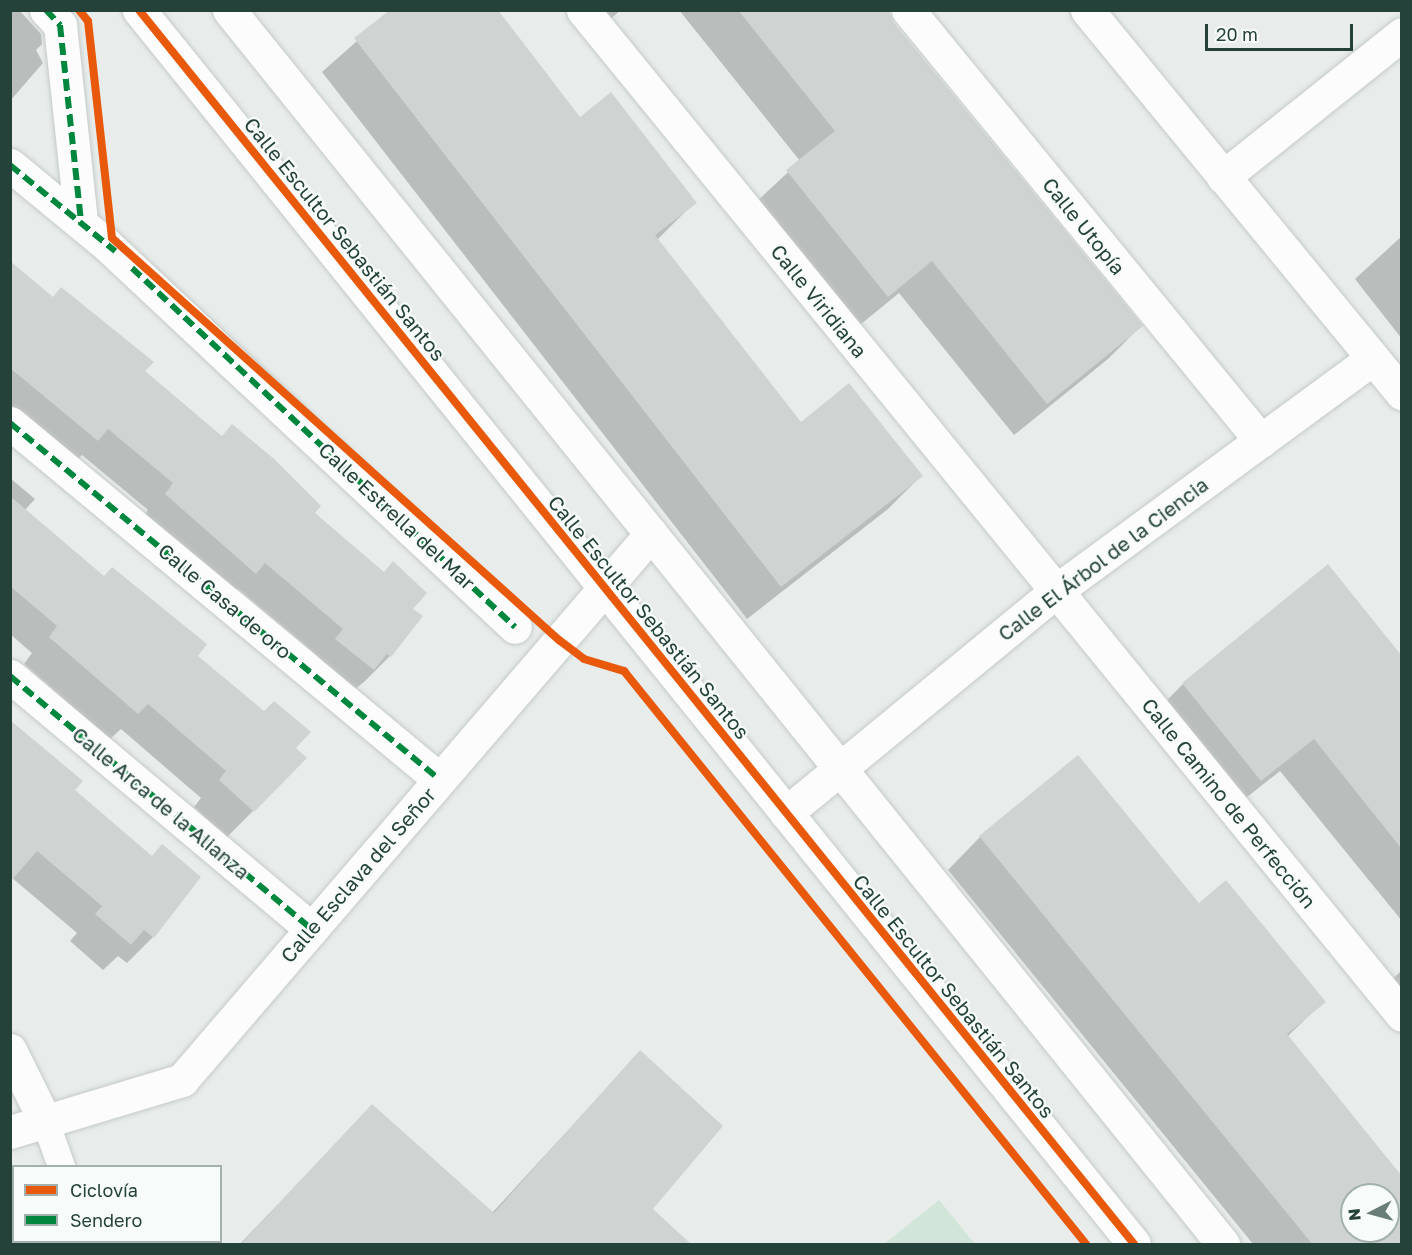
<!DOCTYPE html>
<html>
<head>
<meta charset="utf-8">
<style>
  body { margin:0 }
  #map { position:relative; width:1412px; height:1255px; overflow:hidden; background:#e8edeb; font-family:"Golos Text",sans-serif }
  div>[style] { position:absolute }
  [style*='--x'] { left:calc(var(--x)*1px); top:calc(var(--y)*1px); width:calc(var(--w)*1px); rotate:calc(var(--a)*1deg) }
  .green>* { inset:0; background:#d1e6d8 }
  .shadow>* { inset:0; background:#0003 }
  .building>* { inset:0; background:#cfd4d2 }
  .roads { filter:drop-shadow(0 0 2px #c5cac8) drop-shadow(0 0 2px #c5cac8) }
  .service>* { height:27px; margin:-13.5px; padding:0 13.5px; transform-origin:13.5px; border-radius:13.5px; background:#fcfcfc }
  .pedestrian>* { height:33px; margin:-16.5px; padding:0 16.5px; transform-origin:16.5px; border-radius:16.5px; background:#fcfcfc }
  .minor>* { height:33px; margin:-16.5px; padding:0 16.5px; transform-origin:16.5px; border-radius:16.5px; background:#fcfcfc }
  .tertiary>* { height:33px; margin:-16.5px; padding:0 16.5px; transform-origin:16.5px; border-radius:16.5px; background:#fcfcfc }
  .quiet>* { height:6px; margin-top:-3px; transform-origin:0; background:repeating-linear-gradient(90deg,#00873e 0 12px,transparent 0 18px) }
  .cycleway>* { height:8px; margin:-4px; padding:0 4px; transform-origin:4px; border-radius:4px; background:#e8590c }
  span { translate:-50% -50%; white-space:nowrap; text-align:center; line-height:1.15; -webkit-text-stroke:4.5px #f7fbf9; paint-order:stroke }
  .street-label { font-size:20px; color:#24423a }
  .frame { position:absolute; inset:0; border:12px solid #24423a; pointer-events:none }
  .legend { position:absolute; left:12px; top:1165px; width:210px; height:78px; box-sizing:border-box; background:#f7fbf9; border:2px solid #a3b1ad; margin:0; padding:8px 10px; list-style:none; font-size:18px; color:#24423a }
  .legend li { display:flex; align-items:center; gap:12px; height:30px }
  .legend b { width:30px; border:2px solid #a3b1ad }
  .north { position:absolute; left:1340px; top:1183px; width:60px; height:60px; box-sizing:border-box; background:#f7fbf9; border:2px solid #a3b1ad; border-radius:50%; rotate:264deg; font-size:16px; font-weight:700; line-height:24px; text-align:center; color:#24423a }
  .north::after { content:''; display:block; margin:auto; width:21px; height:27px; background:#697e78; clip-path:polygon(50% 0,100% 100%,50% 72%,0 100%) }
  .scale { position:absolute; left:1205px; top:24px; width:148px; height:27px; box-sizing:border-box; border:3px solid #24423a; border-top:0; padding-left:8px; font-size:18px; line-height:21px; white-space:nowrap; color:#24423a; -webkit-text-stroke:4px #f7fbf9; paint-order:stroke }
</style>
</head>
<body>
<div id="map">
  <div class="green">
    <i style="clip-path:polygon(939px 1200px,975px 1244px,884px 1244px)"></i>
  </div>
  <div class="shadow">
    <i style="clip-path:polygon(12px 10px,19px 10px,41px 34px,42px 44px,36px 50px,43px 63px,10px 101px)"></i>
    <i style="clip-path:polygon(392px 10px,580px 119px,695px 202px,657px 240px,800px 424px,921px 476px,888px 509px,747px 619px,322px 72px)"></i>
    <i style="clip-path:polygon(572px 10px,621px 10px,592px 34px)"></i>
    <i style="clip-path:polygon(679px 10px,888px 10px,892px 23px,1141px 326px,1108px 359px,1014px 435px,899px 293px,855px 329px,754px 204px,800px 161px)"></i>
    <i style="clip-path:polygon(1402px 236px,1402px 339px,1355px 279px)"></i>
    <i style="clip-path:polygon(10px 263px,313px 513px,411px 609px,390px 656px,364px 682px,347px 695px,310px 666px,318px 656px,238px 589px,229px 599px,140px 521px,148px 510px,82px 455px,71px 466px,10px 416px)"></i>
    <i style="clip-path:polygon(10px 478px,35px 499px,25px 510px,196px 656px,294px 748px,253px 811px,227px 837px,194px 807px,201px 798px,121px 729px,110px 739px,24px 664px,32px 653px,10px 634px)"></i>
    <i style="clip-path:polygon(1328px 566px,1402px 657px,1402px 921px,1280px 771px,1227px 813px,1150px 717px,1183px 684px)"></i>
    <i style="clip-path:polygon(73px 790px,151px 858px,199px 877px,153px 937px,127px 963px,118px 956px,103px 970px,70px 941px,77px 933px,11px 877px)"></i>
    <i style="clip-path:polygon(evenodd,980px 837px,1198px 905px,1323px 1002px,1287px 1037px,1402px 1177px,1402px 1244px,1253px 1244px,948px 870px,980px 837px,1352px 1195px,1388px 1195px,1388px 1231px,1352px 1231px,1352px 1195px)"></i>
    <i style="clip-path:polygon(1402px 970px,1402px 1018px,1380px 991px)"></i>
    <i style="clip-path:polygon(640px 1052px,651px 1209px,690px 1244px,240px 1244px,372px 1106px,492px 1213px)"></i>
  </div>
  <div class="building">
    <i style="clip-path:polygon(390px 10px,498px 10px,580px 117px,611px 92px,697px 203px,655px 235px,801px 422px,849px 383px,923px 476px,781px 587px,354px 38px)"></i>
    <i style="clip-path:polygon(738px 10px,889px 10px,893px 22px,1143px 326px,1047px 404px,932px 261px,888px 297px,786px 170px,835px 131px)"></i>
    <i style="clip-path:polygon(10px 261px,53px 297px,61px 287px,154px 362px,145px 371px,222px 436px,232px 424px,273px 458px,321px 506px,315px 513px,384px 572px,393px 561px,427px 593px,413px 609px,423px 616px,391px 657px,387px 654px,374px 670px,335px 639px,343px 629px,265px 563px,256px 574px,165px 494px,173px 483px,108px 429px,98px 441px,10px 368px)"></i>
    <i style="clip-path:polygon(10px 496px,104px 576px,112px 567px,207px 644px,198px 656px,264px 711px,274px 701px,311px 732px,296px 748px,307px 758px,254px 812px,219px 780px,226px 771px,148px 704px,138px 714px,49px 637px,57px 626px,10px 586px)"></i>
    <i style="clip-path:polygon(1328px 564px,1401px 655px,1401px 848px,1314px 739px,1261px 781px,1182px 683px)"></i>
    <i style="clip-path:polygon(10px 720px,83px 781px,75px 790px,152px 856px,162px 844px,201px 877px,154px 938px,144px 930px,131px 945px,95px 914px,102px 906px,37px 851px,10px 882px)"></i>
    <i style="clip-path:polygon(evenodd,1078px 755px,1199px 903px,1226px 880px,1326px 1002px,1287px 1034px,1401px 1175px,1401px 1245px,1313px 1245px,979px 836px,1078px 755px,1352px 1195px,1388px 1195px,1388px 1231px,1352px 1231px,1352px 1195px)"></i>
    <i style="clip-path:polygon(640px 1050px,723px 1126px,653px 1209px,692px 1245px,240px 1245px,372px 1104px,494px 1213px)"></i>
  </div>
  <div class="roads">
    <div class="service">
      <i style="--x:45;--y:1121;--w:48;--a:70.4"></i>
      <i style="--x:86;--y:1242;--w:2;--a:63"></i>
    </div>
    <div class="pedestrian">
      <i style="--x:46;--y:10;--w:21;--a:47"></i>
      <i style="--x:60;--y:25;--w:199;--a:83.9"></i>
      <i style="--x:10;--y:165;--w:124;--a:39.5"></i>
      <i style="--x:106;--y:244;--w:560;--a:43.12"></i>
      <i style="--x:10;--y:423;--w:557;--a:39.69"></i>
      <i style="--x:10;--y:676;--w:393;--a:40"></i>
    </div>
    <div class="minor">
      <i style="--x:583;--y:10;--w:1296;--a:50.82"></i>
      <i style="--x:908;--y:10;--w:557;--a:50.68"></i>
      <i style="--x:1087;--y:10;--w:496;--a:50.6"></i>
      <i style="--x:1223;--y:177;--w:229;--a:-38.6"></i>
      <i style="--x:786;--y:813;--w:350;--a:-39.4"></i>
      <i style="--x:1056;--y:591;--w:393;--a:-36.3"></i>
      <i style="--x:10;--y:1050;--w:79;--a:63.8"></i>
      <i style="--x:10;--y:1132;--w:180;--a:-16.8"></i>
      <i style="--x:182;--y:1080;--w:720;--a:-49.34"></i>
    </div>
    <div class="tertiary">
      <i style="--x:139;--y:10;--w:1585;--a:51.12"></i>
      <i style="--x:229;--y:10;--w:1585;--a:51.15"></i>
    </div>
  </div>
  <div class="quiet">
    <i style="--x:46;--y:10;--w:21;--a:47"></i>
    <i style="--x:60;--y:25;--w:199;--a:83.9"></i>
    <i style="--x:10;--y:165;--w:136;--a:39.3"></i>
    <i style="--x:132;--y:268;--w:525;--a:43.15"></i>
    <i style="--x:10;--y:423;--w:557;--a:39.69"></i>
    <i style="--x:10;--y:676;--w:393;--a:40"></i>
  </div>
  <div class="cycleway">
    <i style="--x:79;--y:10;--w:14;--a:51"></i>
    <i style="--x:88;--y:21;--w:218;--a:83.7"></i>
    <i style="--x:112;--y:238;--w:601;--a:41.97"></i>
    <i style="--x:559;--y:640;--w:31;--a:37"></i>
    <i style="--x:584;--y:659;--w:42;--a:16.7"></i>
    <i style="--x:624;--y:671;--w:736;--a:51.12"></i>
    <i style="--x:139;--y:10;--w:1585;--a:51.12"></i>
  </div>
  <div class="street-label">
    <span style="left:1084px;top:226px;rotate:51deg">Calle Utopía</span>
    <span style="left:345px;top:239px;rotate:51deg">Calle Escultor Sebastián Santos</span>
    <span style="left:819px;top:301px;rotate:51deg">Calle Viridiana</span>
    <span style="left:397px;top:516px;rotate:43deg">Calle Estrella del Mar</span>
    <span style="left:1103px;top:559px;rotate:-37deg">Calle El Árbol de la Ciencia</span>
    <span style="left:225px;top:601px;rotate:40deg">Calle Casa de oro</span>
    <span style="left:649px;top:617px;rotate:51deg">Calle Escultor Sebastián Santos</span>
    <span style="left:161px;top:803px;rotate:40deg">Calle Arca de la Alianza</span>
    <span style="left:1229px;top:803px;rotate:51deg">Calle Camino de Perfección</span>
    <span style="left:358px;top:875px;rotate:-49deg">Calle Esclava del Señor</span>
    <span style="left:954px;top:996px;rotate:51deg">Calle Escultor Sebastián Santos</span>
  </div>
  <div class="frame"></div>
  <ul class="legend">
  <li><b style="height:8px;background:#e8590c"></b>Ciclovía</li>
  <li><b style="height:8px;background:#00873e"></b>Sendero</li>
  </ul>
  <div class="north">N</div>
  <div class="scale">20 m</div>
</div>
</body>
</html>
